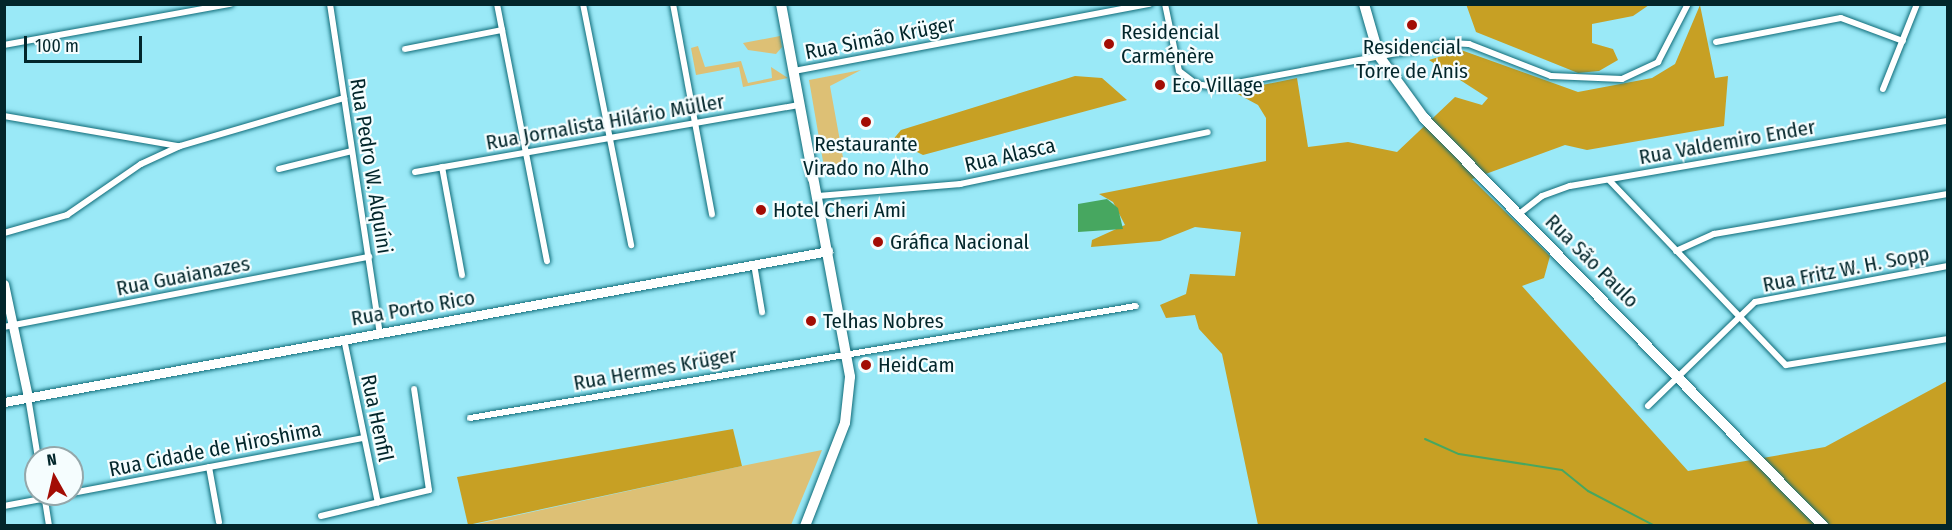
<!DOCTYPE html>
<html>
<head>
<meta charset="utf-8">
<style>
  body { margin:0 }
  #map { position:relative; width:1952px; height:530px; overflow:hidden; background:#9ae9f7; font-family:"Fira Sans Condensed",sans-serif }
  div>[style] { position:absolute }
  [style*='--x'] { left:calc(var(--x)*1px); top:calc(var(--y)*1px); width:calc(var(--w)*1px); rotate:calc(var(--a)*1deg) }
  .green>* { inset:0; background:#ddc075 }
  .forest>* { inset:0; background:#c7a024 }
  .water>* { inset:0; background:#47a760 }
  .stream>* { height:2px; margin:-1px; padding:0 1px; transform-origin:1px; border-radius:1px; background:#47a760 }
  .roads { filter:drop-shadow(0 0 2px #0f6b78) drop-shadow(0 0 2px #0f6b78) }
  .street>* { height:6px; margin:-3px; padding:0 3px; transform-origin:3px; border-radius:3px; background:#fff }
  .secondary>* { height:9px; margin:-4.5px; padding:0 4.5px; transform-origin:4.5px; border-radius:4.5px; background:#fff }
  .primary>* { height:10px; margin:-5px; padding:0 5px; transform-origin:5px; border-radius:5px; background:#fff }
  .dots>* { width:16px; height:16px; translate:-50% -50%; box-sizing:border-box; border:3px solid #f5fdfe; border-radius:50% }
  span { translate:-50% -50%; white-space:nowrap; text-align:center; line-height:1.15; -webkit-text-stroke:4.5px #f5fdfe; paint-order:stroke }
  .poi-label { font-size:21px; color:#02262b }
  .left { translate:0 -50%; text-align:left }
  .street-label { font-size:21px; color:#02262b }
  .frame { position:absolute; inset:0; border:6px solid #02262b; pointer-events:none }
  .north { position:absolute; left:24px; top:446px; width:60px; height:60px; box-sizing:border-box; background:#f5fdfe; border:2px solid #94a7aa; border-radius:50%; rotate:352deg; font-size:16px; font-weight:700; line-height:24px; text-align:center; color:#02262b }
  .north::after { content:''; display:block; margin:auto; width:21px; height:27px; background:#a30d05; clip-path:polygon(50% 0,100% 100%,50% 72%,0 100%) }
  .scale { position:absolute; left:24px; top:36px; width:118px; height:27px; box-sizing:border-box; border:3px solid #02262b; border-top:0; padding-left:8px; font-size:18px; line-height:21px; white-space:nowrap; color:#02262b; -webkit-text-stroke:4px #f5fdfe; paint-order:stroke }
</style>
</head>
<body>
<div id="map">
  <div class="green">
    <i style="clip-path:polygon(780px 36px,782px 47px,776px 54px,748px 50px,743px 43px)"></i>
    <i style="clip-path:polygon(698px 46px,705px 67px,741px 61px,748px 83px,772px 78px,771px 67px,788px 78px,743px 87px,739px 67px,696px 75px,691px 48px)"></i>
    <i style="clip-path:polygon(861px 70px,830px 86px,844px 163px,824px 167px,809px 80px)"></i>
    <i style="clip-path:polygon(822px 450px,791px 525px,468px 526px,742px 466px)"></i>
  </div>
  <div class="forest">
    <i style="clip-path:polygon(1466px 4px,1649px 4px,1649px 5px,1633px 16px,1592px 24px,1592px 43px,1613px 49px,1618px 60px,1599px 71px,1578px 73px,1476px 32px)"></i>
    <i style="clip-path:polygon(1700px 5px,1715px 78px,1728px 76px,1724px 126px,1587px 150px,1565px 145px,1472px 179px,1550px 256px,1544px 278px,1522px 286px,1688px 471px,1825px 447px,1947px 381px,1947px 525px,1258px 525px,1222px 354px,1199px 329px,1195px 315px,1166px 318px,1160px 305px,1186px 294px,1190px 274px,1235px 276px,1241px 232px,1195px 227px,1160px 241px,1091px 247px,1092px 240px,1125px 225px,1113px 202px,1099px 194px,1266px 161px,1266px 118px,1258px 105px,1232px 91px,1297px 78px,1308px 147px,1348px 142px,1397px 152px,1455px 97px,1482px 105px,1488px 98px,1429px 60px,1461px 50px,1578px 92px,1652px 78px,1675px 64px)"></i>
    <i style="clip-path:polygon(1075px 76px,1102px 78px,1127px 100px,923px 155px,913px 150px,893px 153px,891px 142px,901px 130px)"></i>
    <i style="clip-path:polygon(733px 429px,742px 466px,468px 525px,457px 477px)"></i>
  </div>
  <div class="water">
    <i style="clip-path:polygon(1107px 199px,1118px 208px,1123px 229px,1078px 232px,1078px 204px)"></i>
  </div>
  <div class="stream">
    <i style="--x:1425;--y:439;--w:37;--a:24"></i>
    <i style="--x:1459;--y:454;--w:104;--a:8.8"></i>
    <i style="--x:1562;--y:470;--w:33;--a:39"></i>
    <i style="--x:1588;--y:491;--w:76;--a:27.6"></i>
  </div>
  <div class="roads">
    <div class="street">
      <i style="--x:330;--y:4;--w:333;--a:81.4"></i>
      <i style="--x:497;--y:4;--w:262;--a:79"></i>
      <i style="--x:583;--y:4;--w:246;--a:78.7"></i>
      <i style="--x:673;--y:4;--w:214;--a:79.5"></i>
      <i style="--x:1165;--y:4;--w:68;--a:78.2"></i>
      <i style="--x:1179;--y:71;--w:21;--a:37"></i>
      <i style="--x:1196;--y:84;--w:19;--a:9"></i>
      <i style="--x:1215;--y:87;--w:239;--a:-10.6"></i>
      <i style="--x:1450;--y:43;--w:19;--a:3"></i>
      <i style="--x:1469;--y:44;--w:88;--a:21.3"></i>
      <i style="--x:1551;--y:76;--w:71;--a:2.4"></i>
      <i style="--x:1622;--y:79;--w:40;--a:-25"></i>
      <i style="--x:1658;--y:62;--w:65;--a:-62.7"></i>
      <i style="--x:1716;--y:42;--w:127;--a:-10.9"></i>
      <i style="--x:1841;--y:18;--w:66;--a:20.4"></i>
      <i style="--x:4;--y:45;--w:230;--a:-10.3"></i>
      <i style="--x:405;--y:49;--w:99;--a:-11.1"></i>
      <i style="--x:794;--y:71;--w:362;--a:-10.7"></i>
      <i style="--x:1883;--y:89;--w:92;--a:-68.2"></i>
      <i style="--x:4;--y:116;--w:177;--a:9.8"></i>
      <i style="--x:442;--y:167;--w:110;--a:79.5"></i>
      <i style="--x:279;--y:169;--w:75;--a:-13.9"></i>
      <i style="--x:415;--y:172;--w:391;--a:-9.9"></i>
      <i style="--x:1609;--y:180;--w:256;--a:46.3"></i>
      <i style="--x:1786;--y:365;--w:164;--a:-9.1"></i>
      <i style="--x:818;--y:196;--w:143;--a:-4.8"></i>
      <i style="--x:960;--y:184;--w:253;--a:-11.8"></i>
      <i style="--x:1519;--y:214;--w:29;--a:-38"></i>
      <i style="--x:1542;--y:196;--w:30;--a:-20"></i>
      <i style="--x:1570;--y:186;--w:384;--a:-9.8"></i>
      <i style="--x:4;--y:233;--w:66;--a:-15.9"></i>
      <i style="--x:67;--y:215;--w:90;--a:-34.6"></i>
      <i style="--x:141;--y:164;--w:43;--a:-24.8"></i>
      <i style="--x:180;--y:146;--w:171;--a:-16.3"></i>
      <i style="--x:1676;--y:251;--w:42;--a:-24.1"></i>
      <i style="--x:1714;--y:234;--w:237;--a:-9.7"></i>
      <i style="--x:754;--y:264;--w:49;--a:80.5"></i>
      <i style="--x:4;--y:327;--w:372;--a:-10.9"></i>
      <i style="--x:344;--y:339;--w:167;--a:78.3"></i>
      <i style="--x:28;--y:397;--w:62;--a:80.7"></i>
      <i style="--x:1648;--y:406;--w:149;--a:-44.2"></i>
      <i style="--x:1755;--y:302;--w:196;--a:-10.6"></i>
      <i style="--x:470;--y:418;--w:675;--a:-9.55"></i>
      <i style="--x:209;--y:467;--w:56;--a:79.7"></i>
      <i style="--x:72;--y:493;--w:297;--a:-10.7"></i>
      <i style="--x:44;--y:494;--w:32;--a:81"></i>
      <i style="--x:4;--y:506;--w:65;--a:-10.6"></i>
      <i style="--x:321;--y:516;--w:111;--a:-13.5"></i>
      <i style="--x:429;--y:490;--w:102;--a:-98.4"></i>
    </div>
    <div class="secondary">
      <i style="--x:4;--y:284;--w:116;--a:78"></i>
      <i style="--x:4;--y:402;--w:838;--a:-10.38"></i>
    </div>
    <div class="primary">
      <i style="--x:781;--y:4;--w:379;--a:79.5"></i>
      <i style="--x:850;--y:377;--w:46;--a:96.2"></i>
      <i style="--x:845;--y:423;--w:110;--a:111.2"></i>
      <i style="--x:1364;--y:4;--w:54;--a:73.9"></i>
      <i style="--x:1379;--y:56;--w:77;--a:54"></i>
      <i style="--x:1424;--y:118;--w:571;--a:45.64"></i>
    </div>
  </div>
  <div class="dots">
    <i style="left:1412px;top:25px;background:#a30d05"></i>
    <i style="left:1109px;top:44px;background:#a30d05"></i>
    <i style="left:1160px;top:85px;background:#a30d05"></i>
    <i style="left:866px;top:122px;background:#a30d05"></i>
    <i style="left:761px;top:210px;background:#a30d05"></i>
    <i style="left:878px;top:242px;background:#a30d05"></i>
    <i style="left:811px;top:321px;background:#a30d05"></i>
    <i style="left:866px;top:365px;background:#a30d05"></i>
  </div>
  <div class="poi-label">
    <span class="left" style="left:1121px;top:44px">Residencial<br>Carménère</span>
    <span style="left:1412px;top:59px">Residencial<br>Torre de Anis</span>
    <span class="left" style="left:1172px;top:85px">Eco Village</span>
    <span style="left:866px;top:156px">Restaurante<br>Virado no Alho</span>
    <span class="left" style="left:773px;top:210px">Hotel Cheri Ami</span>
    <span class="left" style="left:890px;top:242px">Gráfica Nacional</span>
    <span class="left" style="left:823px;top:321px">Telhas Nobres</span>
    <span class="left" style="left:878px;top:365px">HeidCam</span>
  </div>
  <div class="street-label">
    <span style="left:880px;top:38px;rotate:-11deg">Rua Simão Krüger</span>
    <span style="left:605px;top:122px;rotate:-10deg">Rua Jornalista Hilário Müller</span>
    <span style="left:1727px;top:142px;rotate:-10deg">Rua Valdemiro Ender</span>
    <span style="left:1010px;top:155px;rotate:-13deg">Rua Alasca</span>
    <span style="left:371px;top:166px;rotate:81deg">Rua Pedro W. Alquíni</span>
    <span style="left:1592px;top:261px;rotate:45deg">Rua São Paulo</span>
    <span style="left:1846px;top:269px;rotate:-11deg">Rua Fritz W. H. Sopp</span>
    <span style="left:183px;top:276px;rotate:-11deg">Rua Guaianazes</span>
    <span style="left:413px;top:308px;rotate:-10deg">Rua Porto Rico</span>
    <span style="left:655px;top:369px;rotate:-10deg">Rua Hermes Krüger</span>
    <span style="left:377px;top:418px;rotate:78deg">Rua Henfil</span>
    <span style="left:215px;top:449px;rotate:-11deg">Rua Cidade de Hiroshima</span>
  </div>
  <div class="frame"></div>
  <div class="north">N</div>
  <div class="scale">100 m</div>
</div>
</body>
</html>
